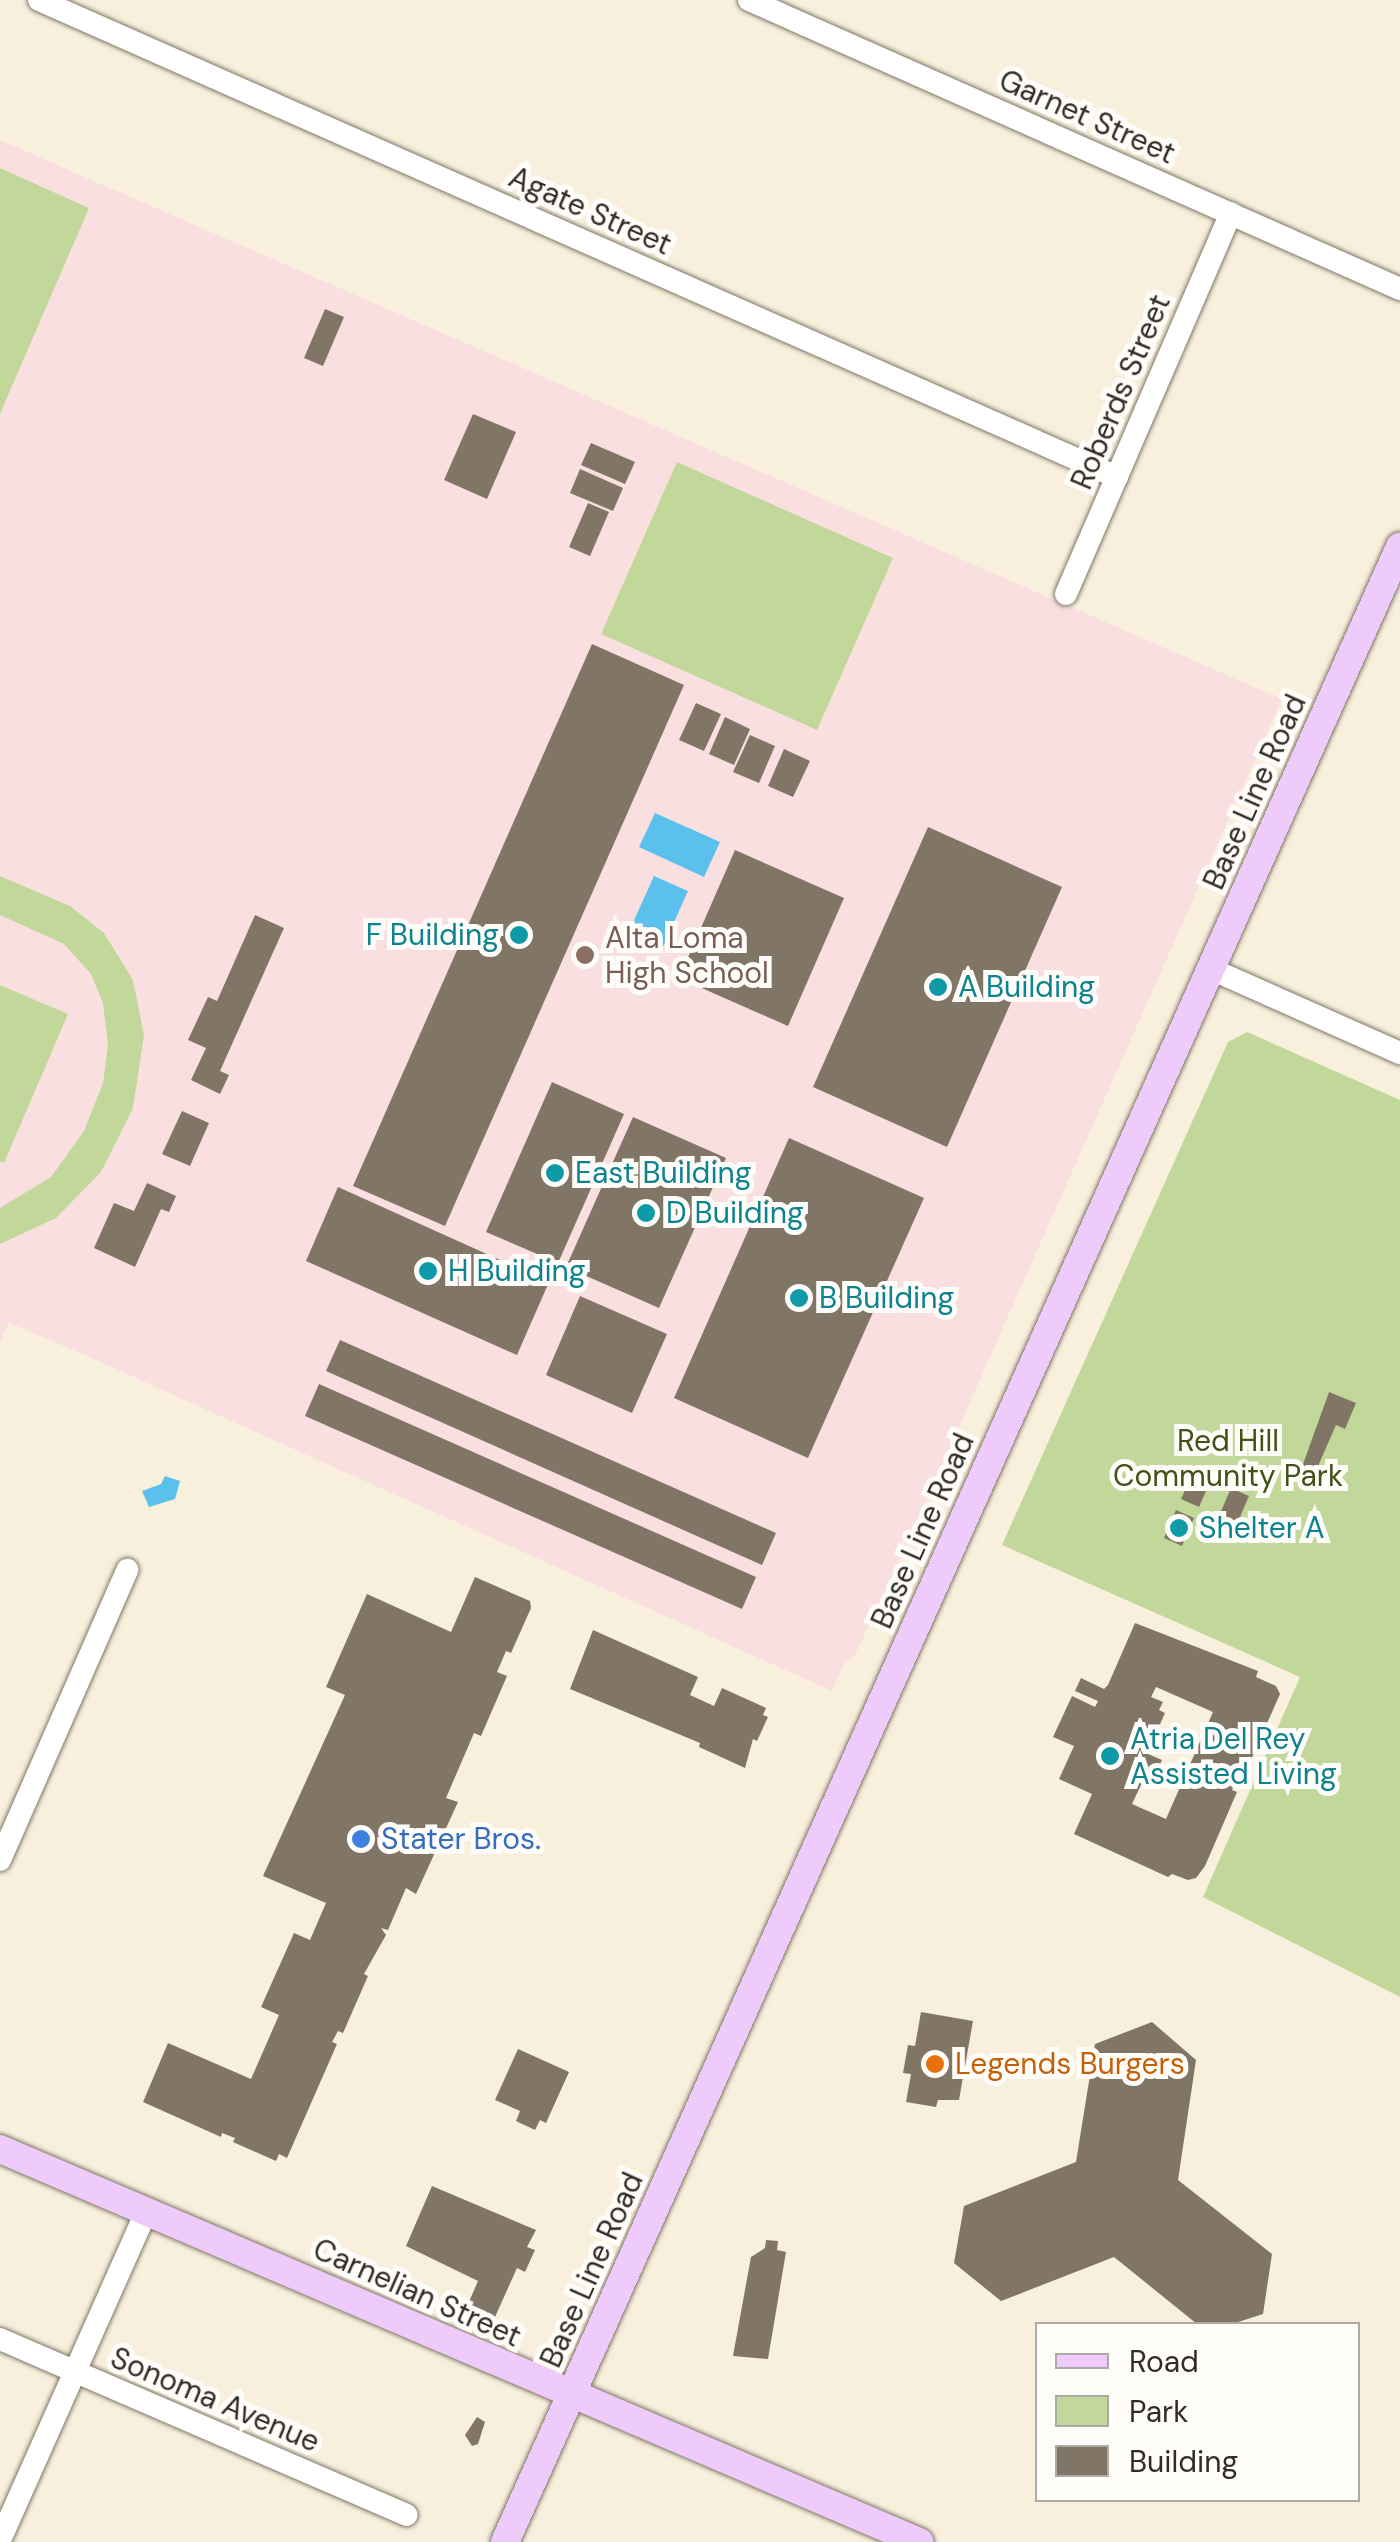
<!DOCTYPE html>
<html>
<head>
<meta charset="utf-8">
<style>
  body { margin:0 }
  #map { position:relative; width:1400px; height:2542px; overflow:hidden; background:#f8f0dd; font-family:"DM Sans",sans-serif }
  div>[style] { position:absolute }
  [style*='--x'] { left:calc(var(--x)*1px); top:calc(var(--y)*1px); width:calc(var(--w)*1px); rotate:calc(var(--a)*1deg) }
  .education>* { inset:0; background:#fadfe1 }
  .green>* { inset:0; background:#c2d89a }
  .water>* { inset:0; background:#5ac0ec }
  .building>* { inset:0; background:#817566 }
  .roads { filter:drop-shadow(0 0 2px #7e7766) drop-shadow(0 0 2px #7e7766) }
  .minor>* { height:22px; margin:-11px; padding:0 11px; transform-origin:11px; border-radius:11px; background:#fff }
  .major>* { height:28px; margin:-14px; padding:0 14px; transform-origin:14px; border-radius:14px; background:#efcbfc }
  .dots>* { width:28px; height:28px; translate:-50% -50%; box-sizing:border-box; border:5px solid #fffdfa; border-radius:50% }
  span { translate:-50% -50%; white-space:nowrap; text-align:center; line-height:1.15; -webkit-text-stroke:10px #fffdfa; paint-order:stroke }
  .street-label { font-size:30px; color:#312d26 }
  .culture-label { font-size:30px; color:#0d838f }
  .right { translate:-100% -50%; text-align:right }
  .left { translate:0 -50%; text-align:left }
  .education-label { font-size:30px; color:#785e54 }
  .park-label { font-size:30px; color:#415217 }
  .shop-label { font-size:30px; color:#366cbe }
  .food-label { font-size:30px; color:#c56008 }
  .legend { position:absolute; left:1035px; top:2322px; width:325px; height:180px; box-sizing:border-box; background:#fffdfa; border:2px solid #adaaa5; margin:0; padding:12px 18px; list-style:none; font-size:30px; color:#312d26 }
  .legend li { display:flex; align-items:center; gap:20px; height:50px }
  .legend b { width:50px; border:2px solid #adaaa5 }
</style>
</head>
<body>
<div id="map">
  <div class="education">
    <i style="clip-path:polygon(0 140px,1282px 699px,908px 1542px,854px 1657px,844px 1664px,832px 1691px,78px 1352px,9px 1323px,0 1342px)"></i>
  </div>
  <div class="green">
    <i style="clip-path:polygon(0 168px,89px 208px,0 414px)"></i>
    <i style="clip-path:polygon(677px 462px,893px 558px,817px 730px,601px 634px)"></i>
    <i style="clip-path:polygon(0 876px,70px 906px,104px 933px,133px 980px,144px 1035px,133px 1108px,101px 1172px,56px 1218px,0 1244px,0 1208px,51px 1177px,84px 1131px,103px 1083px,108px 1045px,103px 1003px,91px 974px,64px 944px,0 915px)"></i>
    <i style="clip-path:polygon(0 985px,68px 1014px,4px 1163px,0 1161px)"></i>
    <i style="clip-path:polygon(1247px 1032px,1400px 1100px,1400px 1997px,1203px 1897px,1300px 1677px,1002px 1545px,1228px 1042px)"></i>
  </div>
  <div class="water">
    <i style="clip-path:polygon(655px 813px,720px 842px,704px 877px,639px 847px)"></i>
    <i style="clip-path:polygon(654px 876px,688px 891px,661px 951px,627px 936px)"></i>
    <i style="clip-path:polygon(165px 1476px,180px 1481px,175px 1499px,149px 1507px,142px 1491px,161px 1484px)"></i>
  </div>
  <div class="building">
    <i style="clip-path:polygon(325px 309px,344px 317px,323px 366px,304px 358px)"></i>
    <i style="clip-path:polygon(473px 414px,516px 432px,487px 499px,444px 480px)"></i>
    <i style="clip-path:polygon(591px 443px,635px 462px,625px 484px,581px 465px)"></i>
    <i style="clip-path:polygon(580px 469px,623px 488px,613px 511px,570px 493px)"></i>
    <i style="clip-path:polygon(588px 503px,609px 512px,590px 556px,569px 547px)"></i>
    <i style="clip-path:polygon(592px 644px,684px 685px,445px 1226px,353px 1186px)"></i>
    <i style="clip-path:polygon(696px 703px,721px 714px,704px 751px,679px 740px)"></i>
    <i style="clip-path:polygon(725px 717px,750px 729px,734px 765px,709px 754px)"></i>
    <i style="clip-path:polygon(750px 735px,775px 746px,759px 783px,733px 772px)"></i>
    <i style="clip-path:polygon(784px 749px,810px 761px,793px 797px,768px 786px)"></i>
    <i style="clip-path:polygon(928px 827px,1062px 887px,947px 1147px,813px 1087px)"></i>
    <i style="clip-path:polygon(735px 850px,844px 898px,788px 1026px,679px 978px)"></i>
    <i style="clip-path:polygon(255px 915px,284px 928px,220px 1071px,229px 1075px,220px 1094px,191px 1080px,206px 1048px,188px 1040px,208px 997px,217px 1001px)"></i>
    <i style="clip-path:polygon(552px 1082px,624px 1114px,558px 1263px,486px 1232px)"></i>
    <i style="clip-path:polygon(182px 1111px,209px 1123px,190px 1166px,162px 1154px)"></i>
    <i style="clip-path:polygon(633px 1117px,726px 1158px,659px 1308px,566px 1267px)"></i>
    <i style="clip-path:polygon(789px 1138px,924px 1198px,808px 1458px,674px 1398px)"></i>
    <i style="clip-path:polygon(147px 1183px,176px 1196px,169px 1212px,161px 1209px,135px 1267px,94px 1248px,114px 1203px,134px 1211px)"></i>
    <i style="clip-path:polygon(338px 1187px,549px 1282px,517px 1355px,306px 1261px)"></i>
    <i style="clip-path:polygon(580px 1296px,667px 1334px,632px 1413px,546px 1375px)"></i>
    <i style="clip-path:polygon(340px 1340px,776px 1533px,762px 1565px,326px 1371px)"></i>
    <i style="clip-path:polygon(319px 1384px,756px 1577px,742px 1609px,305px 1416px)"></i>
    <i style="clip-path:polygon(1329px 1392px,1356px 1403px,1345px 1429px,1336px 1425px,1315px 1473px,1302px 1467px)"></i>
    <i style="clip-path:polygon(1193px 1472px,1211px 1480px,1199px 1507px,1181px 1499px)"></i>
    <i style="clip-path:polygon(1231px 1488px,1249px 1496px,1237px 1524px,1219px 1516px)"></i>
    <i style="clip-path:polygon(1176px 1510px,1194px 1518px,1182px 1546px,1164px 1538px)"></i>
    <i style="clip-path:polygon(475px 1577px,530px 1601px,531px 1608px,511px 1653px,506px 1651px,497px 1672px,507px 1676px,481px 1736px,474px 1733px,446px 1798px,458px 1802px,416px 1894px,406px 1888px,388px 1930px,381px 1928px,386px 1935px,364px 1974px,368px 1976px,343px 2033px,338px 2031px,332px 2042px,337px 2044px,287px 2158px,279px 2154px,276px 2161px,233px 2142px,235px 2138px,222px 2133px,221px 2137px,143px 2102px,168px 2043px,251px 2079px,279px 2015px,261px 2007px,294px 1933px,310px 1940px,326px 1903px,263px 1876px,345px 1695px,326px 1687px,367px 1594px,451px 1632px)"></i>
    <i style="clip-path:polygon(evenodd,1135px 1623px,1258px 1671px,1256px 1677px,1276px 1686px,1280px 1694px,1242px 1780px,1237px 1778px,1232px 1790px,1237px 1792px,1205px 1866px,1196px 1878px,1188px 1880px,1172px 1874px,1168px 1877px,1074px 1834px,1092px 1794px,1059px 1779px,1074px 1746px,1053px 1737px,1072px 1696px,1095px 1707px,1098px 1701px,1075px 1691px,1081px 1678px,1104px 1689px,1108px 1685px,1135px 1623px,1156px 1687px,1213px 1712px,1166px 1819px,1132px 1804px,1141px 1785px,1149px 1789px,1162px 1760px,1141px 1751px,1151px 1729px,1157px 1731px,1165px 1713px,1159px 1710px,1163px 1702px,1151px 1697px,1156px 1687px)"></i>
    <i style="clip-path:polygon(593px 1630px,698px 1677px,690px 1695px,714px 1706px,722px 1688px,766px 1708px,763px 1715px,768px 1717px,757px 1741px,753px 1739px,745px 1768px,699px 1747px,700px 1743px,570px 1689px)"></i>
    <i style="clip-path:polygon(921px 2012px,973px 2021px,959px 2100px,938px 2100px,936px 2107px,906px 2102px,911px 2074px,903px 2073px,908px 2045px,915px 2046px)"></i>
    <i style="clip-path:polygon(1152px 2022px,1196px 2060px,1178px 2180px,1272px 2254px,1263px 2314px,1232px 2324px,1197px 2324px,1114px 2257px,1001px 2301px,954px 2263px,964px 2206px,1076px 2162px,1095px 2044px)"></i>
    <i style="clip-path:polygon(518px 2049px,569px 2072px,546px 2123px,540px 2120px,535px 2130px,516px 2121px,520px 2111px,495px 2100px)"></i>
    <i style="clip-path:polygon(432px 2186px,536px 2230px,527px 2247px,535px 2250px,525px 2272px,517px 2268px,495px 2317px,468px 2304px,478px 2281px,406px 2246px)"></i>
    <i style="clip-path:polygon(766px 2240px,778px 2241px,777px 2250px,786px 2252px,768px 2359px,733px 2356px,751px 2257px,765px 2248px)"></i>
    <i style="clip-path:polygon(477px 2417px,485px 2422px,478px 2444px,472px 2446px,465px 2435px)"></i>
  </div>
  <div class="roads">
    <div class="minor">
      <i style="--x:39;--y:0;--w:1179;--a:23.87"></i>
      <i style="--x:749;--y:0;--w:712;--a:23.94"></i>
      <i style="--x:1066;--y:594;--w:415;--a:-66.6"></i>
      <i style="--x:1211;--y:969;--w:207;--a:24"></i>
      <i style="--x:0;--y:1860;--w:317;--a:-66.3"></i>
      <i style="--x:0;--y:2339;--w:443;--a:23.4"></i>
      <i style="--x:0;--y:2540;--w:361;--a:-66"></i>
    </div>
    <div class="major">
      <i style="--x:0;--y:2149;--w:1000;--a:23.15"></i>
      <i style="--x:505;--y:2542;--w:2187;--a:-65.84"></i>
    </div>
  </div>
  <div class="dots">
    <i style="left:519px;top:935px;background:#0f9aa8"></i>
    <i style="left:585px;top:955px;background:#8d6e63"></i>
    <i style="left:938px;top:987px;background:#0f9aa8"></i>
    <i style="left:555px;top:1173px;background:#0f9aa8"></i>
    <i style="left:646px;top:1213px;background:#0f9aa8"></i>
    <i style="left:428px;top:1271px;background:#0f9aa8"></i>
    <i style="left:799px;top:1298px;background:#0f9aa8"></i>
    <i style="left:1179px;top:1528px;background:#0f9aa8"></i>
    <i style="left:1110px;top:1756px;background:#0f9aa8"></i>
    <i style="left:361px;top:1839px;background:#3f7fe0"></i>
    <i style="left:935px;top:2064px;background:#e8710a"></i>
  </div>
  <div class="street-label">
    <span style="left:1087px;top:117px;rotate:24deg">Garnet Street</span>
    <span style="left:590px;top:211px;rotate:24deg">Agate Street</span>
    <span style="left:1121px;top:392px;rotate:-67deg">Roberds Street</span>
    <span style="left:1255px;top:792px;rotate:-66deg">Base Line Road</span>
    <span style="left:923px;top:1531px;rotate:-66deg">Base Line Road</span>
    <span style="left:592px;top:2270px;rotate:-66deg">Base Line Road</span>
    <span style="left:417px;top:2293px;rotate:24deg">Carnelian Street</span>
    <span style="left:215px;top:2400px;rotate:23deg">Sonoma Avenue</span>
  </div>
  <div class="culture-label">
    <span class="right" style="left:499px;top:935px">F Building</span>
    <span class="left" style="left:958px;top:987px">A Building</span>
    <span class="left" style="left:575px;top:1173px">East Building</span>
    <span class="left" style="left:666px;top:1213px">D Building</span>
    <span class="left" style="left:448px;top:1271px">H Building</span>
    <span class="left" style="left:819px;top:1298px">B Building</span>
    <span class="left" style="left:1199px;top:1528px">Shelter A</span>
    <span class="left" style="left:1130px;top:1756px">Atria Del Rey<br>Assisted Living</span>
  </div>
  <div class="education-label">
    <span class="left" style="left:605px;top:955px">Alta Loma<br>High School</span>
  </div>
  <div class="park-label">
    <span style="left:1228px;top:1458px">Red Hill<br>Community Park</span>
  </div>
  <div class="shop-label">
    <span class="left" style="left:381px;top:1839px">Stater Bros.</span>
  </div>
  <div class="food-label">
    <span class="left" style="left:955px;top:2064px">Legends Burgers</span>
  </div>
  <ul class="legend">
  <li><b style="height:12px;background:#efcbfc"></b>Road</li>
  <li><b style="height:28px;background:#c2d89a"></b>Park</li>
  <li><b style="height:28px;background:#817566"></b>Building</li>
  </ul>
</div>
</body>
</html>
